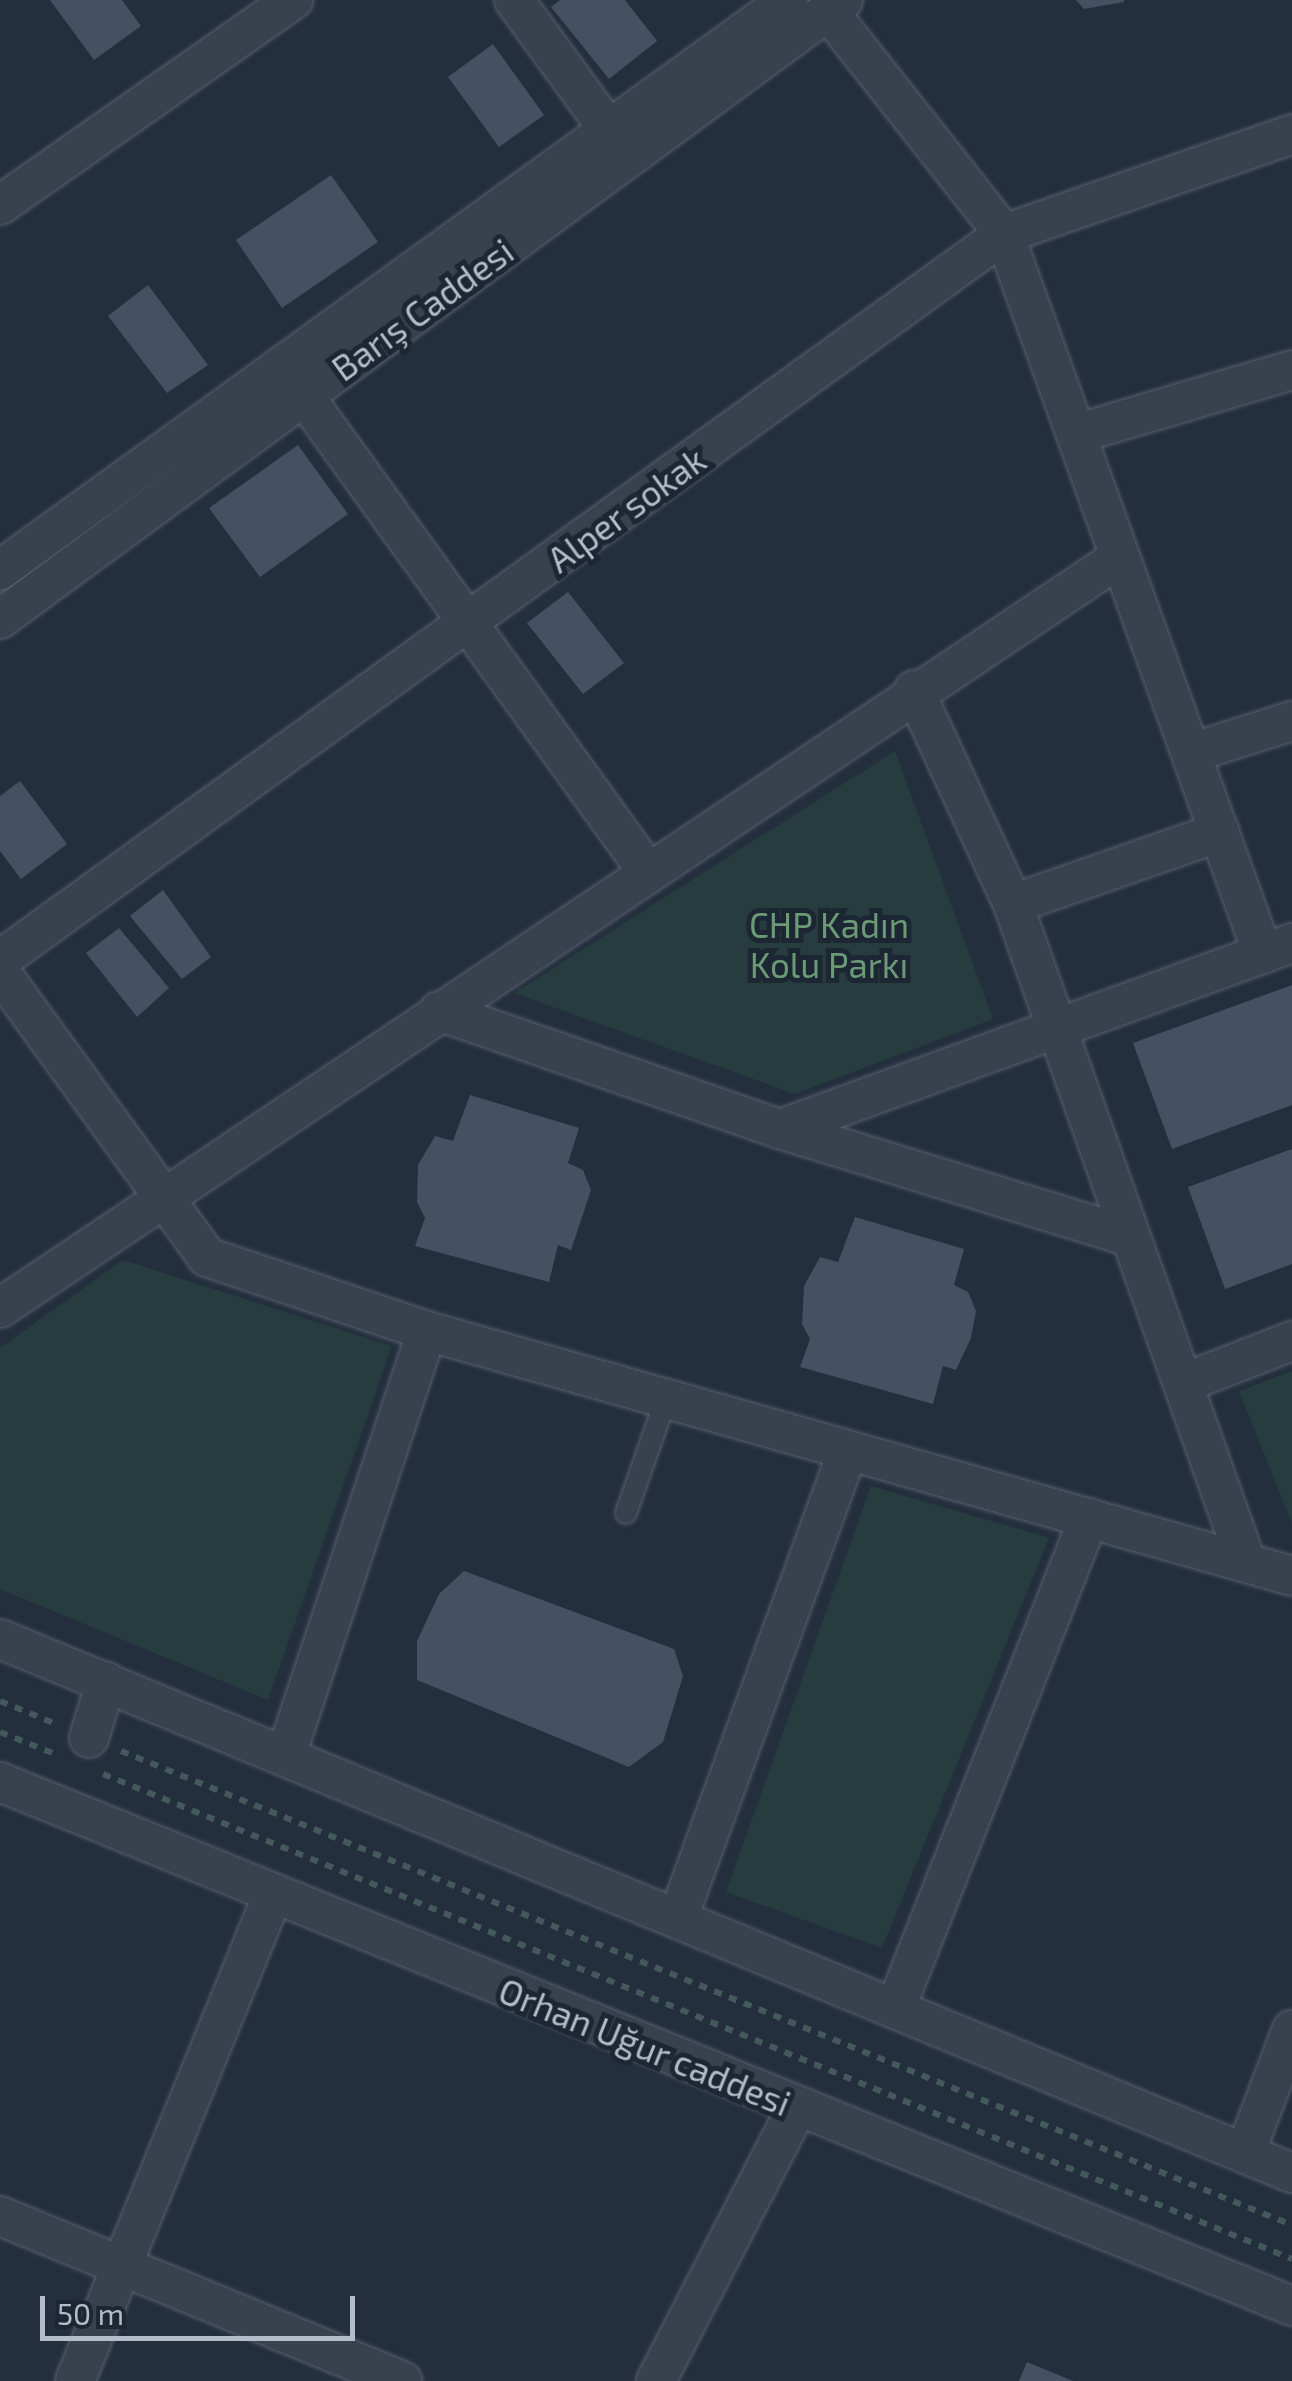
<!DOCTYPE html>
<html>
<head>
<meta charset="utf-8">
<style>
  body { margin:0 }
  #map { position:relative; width:1292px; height:2381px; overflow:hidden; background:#242f3e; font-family:"Exo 2",sans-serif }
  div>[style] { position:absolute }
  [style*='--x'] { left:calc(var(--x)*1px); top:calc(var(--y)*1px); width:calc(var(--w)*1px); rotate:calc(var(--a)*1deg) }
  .green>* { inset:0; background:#263c3f }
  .building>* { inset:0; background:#455162 }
  .path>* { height:6px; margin-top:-3px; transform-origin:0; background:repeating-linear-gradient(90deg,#44595c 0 8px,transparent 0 16px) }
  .roads { filter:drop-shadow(0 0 2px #565f6c) drop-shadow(0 0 2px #565f6c) }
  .lane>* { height:20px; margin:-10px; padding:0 10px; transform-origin:10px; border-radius:10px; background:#38414e }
  .street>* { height:38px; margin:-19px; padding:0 19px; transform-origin:19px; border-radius:19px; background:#38414e }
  span { translate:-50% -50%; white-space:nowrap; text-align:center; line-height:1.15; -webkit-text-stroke:10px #1d2633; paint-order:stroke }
  .street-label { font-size:35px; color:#b4bcc9 }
  .park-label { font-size:35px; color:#6b9a76 }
  .scale { position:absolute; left:40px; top:2296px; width:315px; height:45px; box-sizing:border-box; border:5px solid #b4bcc9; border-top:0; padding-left:12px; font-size:30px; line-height:35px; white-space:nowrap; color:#b4bcc9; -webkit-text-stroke:8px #1d2633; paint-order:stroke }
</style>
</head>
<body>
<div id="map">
  <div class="green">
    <i style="clip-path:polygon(895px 751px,993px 1019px,795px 1094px,514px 993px)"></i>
    <i style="clip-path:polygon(123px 1260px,392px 1346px,268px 1700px,0 1589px,0 1348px)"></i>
    <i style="clip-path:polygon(1292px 1371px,1292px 1524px,1239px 1391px)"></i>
    <i style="clip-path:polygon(871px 1486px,1049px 1538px,882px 1948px,726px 1892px)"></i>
  </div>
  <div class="building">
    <i style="clip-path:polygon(50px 0,122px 0,141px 26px,94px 60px)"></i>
    <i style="clip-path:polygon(560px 0,625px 0,657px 41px,609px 79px,551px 7px)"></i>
    <i style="clip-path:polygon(1076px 0,1124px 0,1124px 2px,1084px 9px)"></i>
    <i style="clip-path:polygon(493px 44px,544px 115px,499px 147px,448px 77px)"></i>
    <i style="clip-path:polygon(331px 175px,378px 242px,282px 308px,236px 240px)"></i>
    <i style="clip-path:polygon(148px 285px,208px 365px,167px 393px,108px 316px)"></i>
    <i style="clip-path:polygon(298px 445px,348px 514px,260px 577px,209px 508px)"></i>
    <i style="clip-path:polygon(568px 592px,624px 663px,583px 694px,527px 623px)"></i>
    <i style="clip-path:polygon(20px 781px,67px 844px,21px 879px,0 851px,0 796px)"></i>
    <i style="clip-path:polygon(163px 890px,211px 957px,182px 979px,130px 916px)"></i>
    <i style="clip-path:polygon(119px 928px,169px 988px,137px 1017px,86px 953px)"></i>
    <i style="clip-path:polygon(1292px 985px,1292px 1105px,1172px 1149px,1133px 1043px)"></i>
    <i style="clip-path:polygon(470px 1095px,579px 1128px,568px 1163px,583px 1170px,591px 1190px,571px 1250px,558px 1245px,549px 1282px,415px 1246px,425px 1218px,417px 1202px,418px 1165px,435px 1136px,453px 1141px)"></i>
    <i style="clip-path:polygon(1292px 1149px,1292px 1264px,1225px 1289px,1188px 1187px)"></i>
    <i style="clip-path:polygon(855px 1217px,964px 1249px,954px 1285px,968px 1292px,976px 1311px,971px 1338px,956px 1370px,943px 1366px,933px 1404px,800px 1367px,810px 1339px,802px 1324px,804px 1286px,820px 1257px,838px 1262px)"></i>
    <i style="clip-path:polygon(464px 1571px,674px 1649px,683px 1676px,663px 1742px,629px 1767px,417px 1680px,417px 1641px,439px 1594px)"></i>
    <i style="clip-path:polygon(1027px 2362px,1073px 2381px,1019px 2381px)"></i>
  </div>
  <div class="path">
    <i style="--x:0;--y:1701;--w:58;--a:22.2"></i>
    <i style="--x:0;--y:1732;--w:59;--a:21.8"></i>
    <i style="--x:121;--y:1751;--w:1263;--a:22.04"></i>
    <i style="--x:103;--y:1774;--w:1284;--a:22.19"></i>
  </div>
  <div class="roads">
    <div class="lane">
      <i style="--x:626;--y:1513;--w:121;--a:-70.7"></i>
    </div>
    <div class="street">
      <i style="--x:514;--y:0;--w:182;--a:53.9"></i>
      <i style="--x:828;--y:11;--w:284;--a:51.7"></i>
      <i style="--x:1004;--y:234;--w:765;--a:70.22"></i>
      <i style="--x:0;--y:205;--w:358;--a:-35"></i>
      <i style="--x:304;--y:396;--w:587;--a:54.14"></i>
      <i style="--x:1076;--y:434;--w:225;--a:-16.5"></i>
      <i style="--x:0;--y:570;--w:973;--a:-35.88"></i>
      <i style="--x:0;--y:619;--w:1046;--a:-36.29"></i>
      <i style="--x:914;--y:690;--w:236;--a:65.2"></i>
      <i style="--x:1013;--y:904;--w:698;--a:70.5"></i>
      <i style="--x:1194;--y:752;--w:103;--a:-17.6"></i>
      <i style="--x:1013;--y:904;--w:219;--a:-19.2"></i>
      <i style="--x:0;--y:960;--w:1239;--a:-35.87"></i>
      <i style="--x:1004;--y:234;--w:305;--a:-19.1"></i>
      <i style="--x:0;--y:972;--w:352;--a:54"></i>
      <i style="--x:207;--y:1257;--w:232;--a:18.6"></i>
      <i style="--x:427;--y:1331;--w:899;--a:15.81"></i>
      <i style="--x:439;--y:1011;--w:361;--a:19.1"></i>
      <i style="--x:780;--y:1129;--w:363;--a:17.1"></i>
      <i style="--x:780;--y:1129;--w:545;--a:-19.97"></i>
      <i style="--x:0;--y:1308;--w:1347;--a:-33.83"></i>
      <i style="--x:1184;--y:1383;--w:116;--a:-21.3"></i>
      <i style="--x:0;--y:1639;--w:1398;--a:22.46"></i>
      <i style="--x:89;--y:1738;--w:59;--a:-73.1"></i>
      <i style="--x:286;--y:1755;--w:447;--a:-71.6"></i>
      <i style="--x:0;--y:1782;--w:1394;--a:22.08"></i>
      <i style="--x:679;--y:1915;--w:494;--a:-70"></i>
      <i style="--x:896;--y:2007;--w:526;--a:-68.46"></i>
      <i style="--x:1245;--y:2153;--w:132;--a:-69.1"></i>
      <i style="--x:0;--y:2216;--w:435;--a:22.3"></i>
      <i style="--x:75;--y:2381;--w:523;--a:-67.85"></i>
      <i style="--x:656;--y:2381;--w:309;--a:-62.7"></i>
    </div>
  </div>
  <div class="street-label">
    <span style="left:422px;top:309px;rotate:-36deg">Barış Caddesi</span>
    <span style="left:626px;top:509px;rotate:-36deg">Alper sokak</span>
    <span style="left:645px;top:2046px;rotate:22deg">Orhan Uğur caddesi</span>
  </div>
  <div class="park-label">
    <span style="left:829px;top:944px">CHP Kadın<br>Kolu Parkı</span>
  </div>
  <div class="scale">50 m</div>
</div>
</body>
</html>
